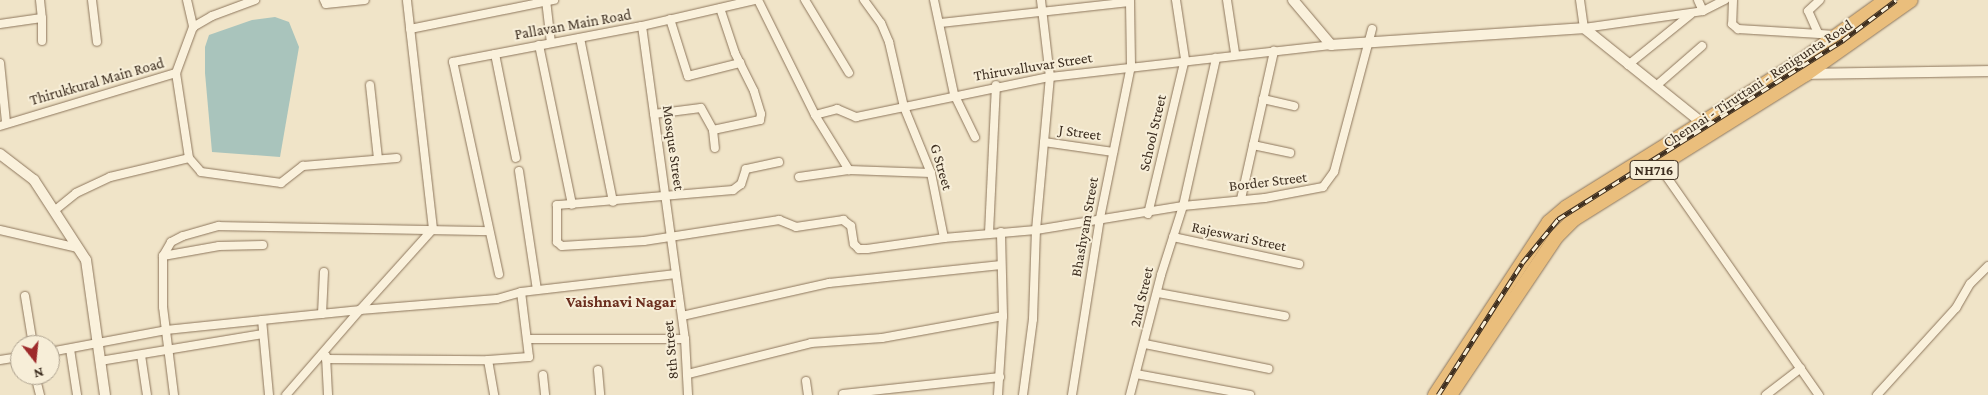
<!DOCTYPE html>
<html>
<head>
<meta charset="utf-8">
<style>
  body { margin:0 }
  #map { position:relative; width:1988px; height:395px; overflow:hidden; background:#f0e4c8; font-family:"Crimson Pro",serif }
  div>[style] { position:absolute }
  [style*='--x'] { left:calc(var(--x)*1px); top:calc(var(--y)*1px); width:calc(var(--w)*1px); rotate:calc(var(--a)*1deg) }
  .water>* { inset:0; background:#a9c4bc }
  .roads { filter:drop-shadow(0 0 1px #8d765c) drop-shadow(0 0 1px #8d765c) }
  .minor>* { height:8px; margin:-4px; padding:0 4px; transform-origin:4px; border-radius:4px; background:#faf1dc }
  .tertiary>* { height:10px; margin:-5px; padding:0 5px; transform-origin:5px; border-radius:5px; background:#faf1dc }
  .trunk>* { height:14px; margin:-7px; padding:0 7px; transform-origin:7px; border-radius:7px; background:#eabe7c }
  .rail>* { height:4.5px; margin-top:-2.25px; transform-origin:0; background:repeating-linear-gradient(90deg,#f7eed8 0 8px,#3d2e20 0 16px); box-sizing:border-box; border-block:1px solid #3d2e20 }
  span { translate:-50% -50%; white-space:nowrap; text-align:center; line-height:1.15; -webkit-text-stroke:4px #f7eed8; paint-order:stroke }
  .shield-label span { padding:1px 4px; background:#f7eed8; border:1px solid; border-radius:4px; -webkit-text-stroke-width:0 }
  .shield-label { font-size:14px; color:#3d2e20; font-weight:700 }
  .street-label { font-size:15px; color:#3d2e20 }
  .neighbourhood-label { font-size:16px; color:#6b2e1e; font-weight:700 }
  .north { position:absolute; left:10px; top:335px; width:50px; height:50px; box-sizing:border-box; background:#f7eed8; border:1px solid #ada18e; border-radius:50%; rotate:164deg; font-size:14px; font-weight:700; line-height:20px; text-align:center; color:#3d2e20 }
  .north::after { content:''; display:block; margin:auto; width:18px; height:22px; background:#9e2a2b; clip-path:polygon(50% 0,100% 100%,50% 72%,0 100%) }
</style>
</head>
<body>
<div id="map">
  <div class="water">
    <i style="clip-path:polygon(275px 17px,289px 22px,299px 47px,280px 157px,212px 152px,205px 73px,205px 47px,209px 35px,252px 20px)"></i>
  </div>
  <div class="roads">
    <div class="minor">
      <i style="--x:40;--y:0;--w:18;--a:84"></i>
      <i style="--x:92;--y:0;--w:42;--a:83.2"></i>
      <i style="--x:187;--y:0;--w:28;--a:77"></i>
      <i style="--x:324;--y:0;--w:4;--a:63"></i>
      <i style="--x:326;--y:4;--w:39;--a:-6"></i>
      <i style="--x:546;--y:0;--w:43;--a:83.4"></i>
      <i style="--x:758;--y:0;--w:128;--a:63.6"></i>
      <i style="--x:815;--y:115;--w:65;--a:58.3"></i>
      <i style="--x:849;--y:170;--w:82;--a:2.1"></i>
      <i style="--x:805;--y:0;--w:85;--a:58.9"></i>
      <i style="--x:864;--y:0;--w:29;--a:54"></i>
      <i style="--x:881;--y:23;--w:21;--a:67"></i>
      <i style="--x:889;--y:42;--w:67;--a:77"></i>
      <i style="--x:904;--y:107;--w:71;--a:67.8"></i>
      <i style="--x:931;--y:173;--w:66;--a:78.7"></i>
      <i style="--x:934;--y:0;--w:96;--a:78"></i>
      <i style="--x:954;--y:94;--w:48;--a:64"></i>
      <i style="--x:1227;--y:0;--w:54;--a:81.4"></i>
      <i style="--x:1580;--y:0;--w:28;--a:82"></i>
      <i style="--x:1584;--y:28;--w:120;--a:-8.1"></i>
      <i style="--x:1703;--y:11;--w:25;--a:-27"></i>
      <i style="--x:1698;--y:0;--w:12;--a:66"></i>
      <i style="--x:1733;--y:0;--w:24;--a:92"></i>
      <i style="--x:1732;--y:24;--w:8;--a:40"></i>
      <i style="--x:1738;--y:29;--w:98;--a:3.5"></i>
      <i style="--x:670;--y:19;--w:60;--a:72.5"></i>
      <i style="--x:688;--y:76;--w:54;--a:-14"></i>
      <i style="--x:940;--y:23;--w:191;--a:-6.3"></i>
      <i style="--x:0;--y:24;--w:42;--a:-8.1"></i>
      <i style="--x:42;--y:18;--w:23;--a:90"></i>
      <i style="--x:642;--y:26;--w:316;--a:82.2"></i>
      <i style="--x:685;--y:339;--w:56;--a:86.9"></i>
      <i style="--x:410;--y:29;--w:147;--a:-11.4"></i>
      <i style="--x:1818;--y:33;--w:24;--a:-114"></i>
      <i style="--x:1808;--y:11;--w:16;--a:-43"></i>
      <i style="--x:580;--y:38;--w:167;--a:78.6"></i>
      <i style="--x:539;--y:45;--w:163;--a:78.3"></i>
      <i style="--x:495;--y:54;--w:106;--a:78.6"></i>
      <i style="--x:0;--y:63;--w:59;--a:84.2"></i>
      <i style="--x:1628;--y:65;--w:81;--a:-39"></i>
      <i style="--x:370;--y:85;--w:74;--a:83.8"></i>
      <i style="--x:1656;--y:86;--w:61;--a:-41"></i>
      <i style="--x:1263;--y:99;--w:32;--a:13"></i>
      <i style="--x:654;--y:114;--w:47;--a:-7.3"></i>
      <i style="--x:701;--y:108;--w:25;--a:61"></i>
      <i style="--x:713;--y:130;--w:48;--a:-12"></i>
      <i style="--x:760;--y:120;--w:6;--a:-81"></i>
      <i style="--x:761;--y:114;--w:24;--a:-107"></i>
      <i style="--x:754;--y:91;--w:42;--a:-116.6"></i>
      <i style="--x:735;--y:53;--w:47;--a:-108.4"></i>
      <i style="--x:815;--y:115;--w:23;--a:-15"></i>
      <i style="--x:837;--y:109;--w:21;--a:23"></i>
      <i style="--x:856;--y:117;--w:198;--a:-11.7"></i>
      <i style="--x:1050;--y:77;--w:167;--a:-6.5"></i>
      <i style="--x:0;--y:126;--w:184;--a:-16.8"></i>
      <i style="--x:176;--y:73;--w:49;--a:-69.7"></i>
      <i style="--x:193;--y:27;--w:22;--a:-30"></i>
      <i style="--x:212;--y:16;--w:46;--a:-20.4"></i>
      <i style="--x:713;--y:130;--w:18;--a:84"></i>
      <i style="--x:1044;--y:142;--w:70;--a:8.2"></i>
      <i style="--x:1253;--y:145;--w:38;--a:12"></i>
      <i style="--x:189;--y:158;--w:18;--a:49"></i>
      <i style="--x:201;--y:172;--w:81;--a:7.8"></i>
      <i style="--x:281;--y:183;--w:28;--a:-38"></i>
      <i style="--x:303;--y:166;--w:94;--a:-4.9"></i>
      <i style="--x:779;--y:162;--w:34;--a:168"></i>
      <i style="--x:746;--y:169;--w:16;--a:108"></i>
      <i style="--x:741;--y:184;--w:10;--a:143"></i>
      <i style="--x:733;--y:190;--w:177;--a:175.1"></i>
      <i style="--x:557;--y:205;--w:37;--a:90"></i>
      <i style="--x:557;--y:242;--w:6;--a:39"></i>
      <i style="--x:562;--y:246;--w:82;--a:-3.5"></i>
      <i style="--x:644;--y:241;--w:137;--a:-8.8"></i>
      <i style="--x:779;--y:220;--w:18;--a:22"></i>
      <i style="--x:796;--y:227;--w:48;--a:-8.5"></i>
      <i style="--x:843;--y:220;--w:10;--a:37"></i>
      <i style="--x:851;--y:226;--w:18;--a:81"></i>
      <i style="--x:854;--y:244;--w:7;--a:45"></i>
      <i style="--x:859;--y:249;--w:8;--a:0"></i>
      <i style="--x:867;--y:249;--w:78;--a:-8.1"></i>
      <i style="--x:944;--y:238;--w:92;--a:-5"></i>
      <i style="--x:1036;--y:230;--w:149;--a:-9.3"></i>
      <i style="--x:1183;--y:206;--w:152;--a:-77.4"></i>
      <i style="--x:1216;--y:58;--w:116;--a:-6.4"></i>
      <i style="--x:1657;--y:163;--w:283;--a:55.1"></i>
      <i style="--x:519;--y:171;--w:120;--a:81.4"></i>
      <i style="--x:799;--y:177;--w:50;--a:-8"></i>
      <i style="--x:1241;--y:199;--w:152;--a:-77.4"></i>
      <i style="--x:54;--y:211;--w:28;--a:-39"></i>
      <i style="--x:76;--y:193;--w:38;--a:-25"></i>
      <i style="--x:110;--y:177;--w:81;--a:-13.5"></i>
      <i style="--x:189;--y:158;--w:86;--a:-98.7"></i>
      <i style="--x:1148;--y:214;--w:159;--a:-76.6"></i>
      <i style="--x:1185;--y:59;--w:60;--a:-98.7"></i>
      <i style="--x:0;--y:230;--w:80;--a:13"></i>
      <i style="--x:989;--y:233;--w:148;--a:-87.3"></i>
      <i style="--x:1173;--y:237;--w:129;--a:12.1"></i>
      <i style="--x:163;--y:256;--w:57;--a:-10.1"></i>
      <i style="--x:219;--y:246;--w:44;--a:-1.3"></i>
      <i style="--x:499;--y:274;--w:217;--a:-102.2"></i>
      <i style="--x:453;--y:62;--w:192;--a:-10.8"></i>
      <i style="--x:642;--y:26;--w:116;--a:-13"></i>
      <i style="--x:1158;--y:293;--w:129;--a:10.3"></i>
      <i style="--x:25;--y:296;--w:50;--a:80.7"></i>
      <i style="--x:322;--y:314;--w:42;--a:-87.3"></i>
      <i style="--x:682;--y:316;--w:151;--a:-12.7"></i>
      <i style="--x:829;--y:283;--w:173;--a:-6"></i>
      <i style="--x:529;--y:339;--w:156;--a:0"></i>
      <i style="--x:1145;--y:344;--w:126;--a:11.4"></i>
      <i style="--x:70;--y:349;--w:47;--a:81.3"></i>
      <i style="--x:50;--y:352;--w:118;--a:-10.7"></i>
      <i style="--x:166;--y:330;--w:97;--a:-5.9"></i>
      <i style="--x:141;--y:355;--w:40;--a:81.5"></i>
      <i style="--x:326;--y:356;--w:39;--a:87"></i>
      <i style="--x:326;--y:359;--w:162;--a:0.4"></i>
      <i style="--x:488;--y:360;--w:36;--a:80"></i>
      <i style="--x:0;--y:360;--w:20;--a:-9"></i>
      <i style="--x:488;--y:360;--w:41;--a:-4.2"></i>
      <i style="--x:529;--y:357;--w:65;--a:-97"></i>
      <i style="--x:100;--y:361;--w:165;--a:-9.4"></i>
      <i style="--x:598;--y:370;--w:25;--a:85"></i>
      <i style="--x:688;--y:374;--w:127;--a:-14.1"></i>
      <i style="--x:811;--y:343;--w:71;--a:-4"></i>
      <i style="--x:882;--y:338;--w:123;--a:-10.3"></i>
      <i style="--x:1003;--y:316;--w:84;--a:-91.4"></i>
      <i style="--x:1136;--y:374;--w:116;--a:10.4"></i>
      <i style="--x:35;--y:375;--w:21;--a:76"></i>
      <i style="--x:543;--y:375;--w:20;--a:84"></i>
      <i style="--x:806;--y:381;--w:14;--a:82"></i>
      <i style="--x:843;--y:394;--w:158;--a:-6.2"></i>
      <i style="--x:174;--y:395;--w:89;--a:-97.1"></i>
      <i style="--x:163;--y:307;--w:51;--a:-90"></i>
      <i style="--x:163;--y:256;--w:16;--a:-60"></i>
      <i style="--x:171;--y:242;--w:13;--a:-27"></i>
      <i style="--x:183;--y:236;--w:37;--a:-16"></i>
      <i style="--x:219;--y:226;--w:270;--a:1.1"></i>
      <i style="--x:269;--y:395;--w:75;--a:-95.3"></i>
      <i style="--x:262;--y:320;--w:99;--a:-5.8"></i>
      <i style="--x:360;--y:310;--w:109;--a:-48"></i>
      <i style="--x:433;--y:229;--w:230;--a:-96.5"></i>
      <i style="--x:286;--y:395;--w:113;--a:-49"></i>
      <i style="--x:360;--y:310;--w:137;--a:-4.6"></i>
      <i style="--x:497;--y:299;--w:25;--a:-16"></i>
      <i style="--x:521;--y:292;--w:156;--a:-6.6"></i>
      <i style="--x:998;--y:395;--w:79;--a:-86.4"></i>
      <i style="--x:1023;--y:395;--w:77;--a:-82.5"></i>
      <i style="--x:1033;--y:319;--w:89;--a:-88.1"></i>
      <i style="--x:1036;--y:230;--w:154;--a:-84.8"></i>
      <i style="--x:1050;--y:77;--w:78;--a:-96.7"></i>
      <i style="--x:1072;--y:395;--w:179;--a:-81"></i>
      <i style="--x:1100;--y:218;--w:156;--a:-78.5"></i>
      <i style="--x:1131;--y:65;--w:65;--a:-90.9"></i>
      <i style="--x:1130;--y:395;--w:124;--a:-75.5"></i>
      <i style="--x:1161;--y:275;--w:72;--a:-72.3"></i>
      <i style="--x:1183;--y:206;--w:82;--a:-5.6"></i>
      <i style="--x:1265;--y:198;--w:59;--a:-10.7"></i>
      <i style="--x:1323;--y:187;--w:19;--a:-54"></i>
      <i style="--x:1334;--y:172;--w:148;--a:-75.1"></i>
      <i style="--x:1766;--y:395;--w:44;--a:-37.6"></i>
      <i style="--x:1877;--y:395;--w:118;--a:-47.8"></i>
      <i style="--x:1956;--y:308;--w:28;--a:-60"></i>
      <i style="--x:1970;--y:284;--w:25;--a:-45"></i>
    </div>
    <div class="tertiary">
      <i style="--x:1293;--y:0;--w:59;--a:49.8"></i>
      <i style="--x:1331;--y:45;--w:254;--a:-3.8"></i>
      <i style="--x:1584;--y:28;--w:156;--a:38.8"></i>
      <i style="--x:1806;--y:74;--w:182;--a:-0.9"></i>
      <i style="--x:0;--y:154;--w:43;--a:37.4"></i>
      <i style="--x:34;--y:180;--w:95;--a:57"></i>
      <i style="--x:86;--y:260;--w:136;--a:82"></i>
    </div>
    <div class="trunk">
      <i style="--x:1435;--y:395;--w:207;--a:-56.6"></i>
      <i style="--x:1549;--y:222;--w:23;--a:-40"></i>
      <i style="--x:1567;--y:207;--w:271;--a:-31.9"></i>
      <i style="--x:1797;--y:64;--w:110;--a:-35.7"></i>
      <i style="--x:1450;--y:395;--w:192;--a:-56.1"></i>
      <i style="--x:1557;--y:236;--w:24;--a:-45"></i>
      <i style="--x:1574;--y:219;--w:274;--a:-32"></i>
      <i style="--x:1806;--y:74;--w:128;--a:-35.2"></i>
    </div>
  </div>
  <div class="rail">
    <i style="--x:1438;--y:395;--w:156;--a:-57.5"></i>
    <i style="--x:1522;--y:263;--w:57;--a:-50.7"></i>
    <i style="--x:1558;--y:219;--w:337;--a:-32.1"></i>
    <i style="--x:1843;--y:40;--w:66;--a:-37"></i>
  </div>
  <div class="shield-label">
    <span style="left:1654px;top:170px">NH716</span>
  </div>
  <div class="street-label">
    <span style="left:573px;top:25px;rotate:-10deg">Pallavan Main Road</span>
    <span style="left:1033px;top:67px;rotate:-9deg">Thiruvalluvar Street</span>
    <span style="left:97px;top:82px;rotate:-16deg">Thirukkural Main Road</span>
    <span style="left:1758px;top:84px;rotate:-33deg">Chennai - Tiruttani - Renigunta Road</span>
    <span style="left:1080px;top:133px;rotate:8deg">J Street</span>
    <span style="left:1153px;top:133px;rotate:-77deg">School Street</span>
    <span style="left:673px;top:148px;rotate:82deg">Mosque Street</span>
    <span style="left:941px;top:167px;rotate:74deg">G Street</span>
    <span style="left:1268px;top:182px;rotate:-7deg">Border Street</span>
    <span style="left:1085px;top:227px;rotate:-80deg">Bhashyam Street</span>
    <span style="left:1239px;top:237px;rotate:12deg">Rajeswari Street</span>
    <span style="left:1142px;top:297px;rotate:-77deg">2nd Street</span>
    <span style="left:671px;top:350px;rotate:-95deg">8th Street</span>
  </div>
  <div class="neighbourhood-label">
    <span style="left:621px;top:302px">Vaishnavi Nagar</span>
  </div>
  <div class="north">N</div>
</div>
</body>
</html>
